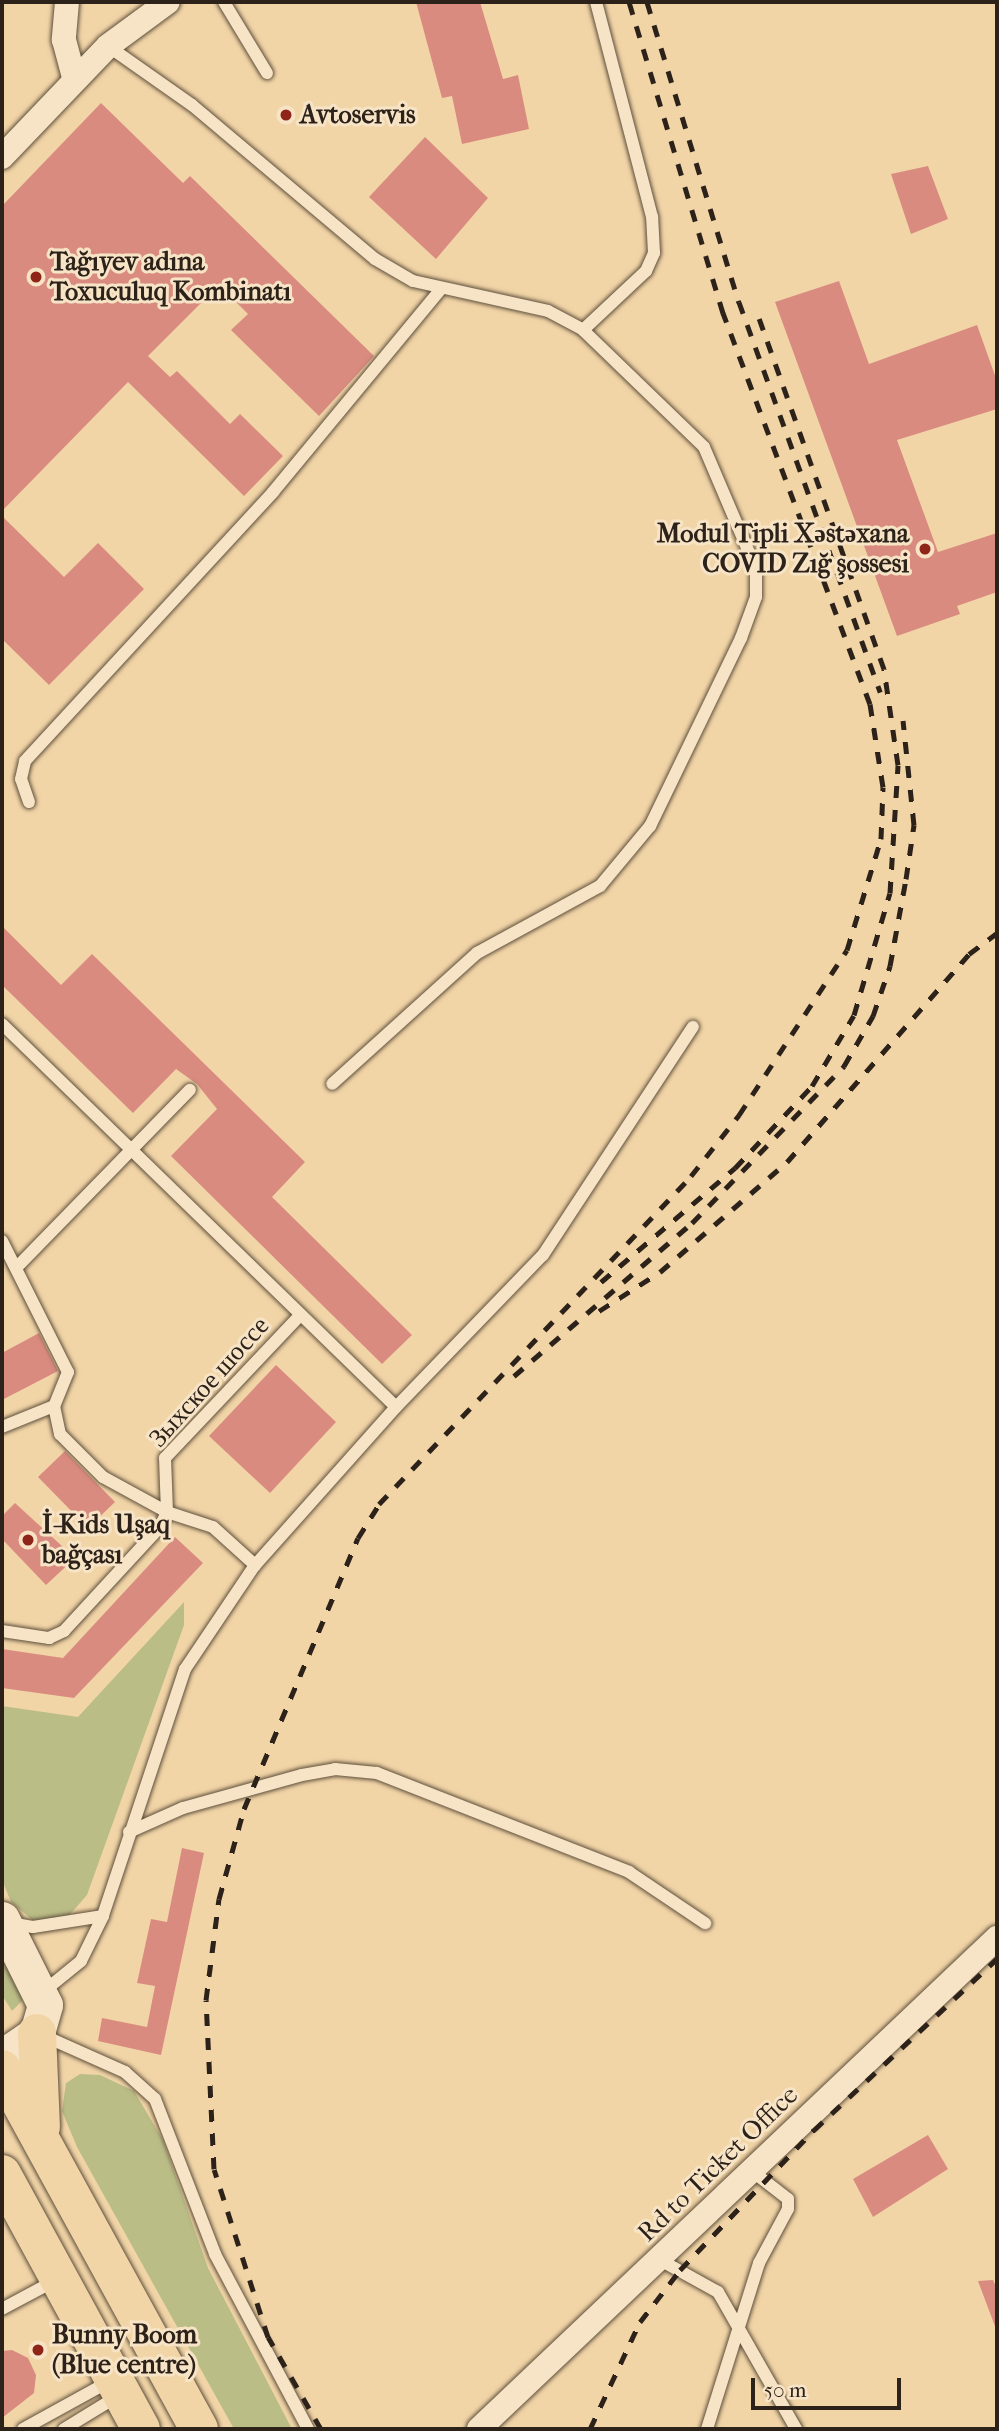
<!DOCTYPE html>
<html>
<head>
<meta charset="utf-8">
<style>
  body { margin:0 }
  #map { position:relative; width:999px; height:2431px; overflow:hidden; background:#f2d5a7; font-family:"IM FELL French Canon",serif }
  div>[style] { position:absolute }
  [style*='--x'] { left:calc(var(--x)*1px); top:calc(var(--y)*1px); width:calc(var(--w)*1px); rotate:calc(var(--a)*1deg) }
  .green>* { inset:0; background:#bbbd87 }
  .building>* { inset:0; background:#da8b80 }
  .roads { filter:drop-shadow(0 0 2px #5e4f3c) drop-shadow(0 0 2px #5e4f3c) }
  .service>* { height:12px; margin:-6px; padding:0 6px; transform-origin:6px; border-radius:6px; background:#f7e4c6 }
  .minor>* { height:24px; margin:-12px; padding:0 12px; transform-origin:12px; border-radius:12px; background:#f7e4c6 }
  .secondary>* { height:35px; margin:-17.5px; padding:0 17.5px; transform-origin:17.5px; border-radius:17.5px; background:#f7e4c6 }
  .trunk>* { height:38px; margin:-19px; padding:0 19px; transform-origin:19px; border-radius:19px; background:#f2d5a7 }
  .rail>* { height:5px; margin-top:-2.5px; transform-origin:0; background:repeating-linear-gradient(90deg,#2d2219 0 12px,transparent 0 24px) }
  .dots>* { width:19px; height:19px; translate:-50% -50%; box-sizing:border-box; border:4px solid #f7e4c6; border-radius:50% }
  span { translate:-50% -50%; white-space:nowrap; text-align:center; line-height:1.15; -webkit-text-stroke:6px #f7e4c6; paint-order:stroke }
  .poi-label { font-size:26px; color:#2d2219; font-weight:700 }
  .left { translate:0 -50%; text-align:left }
  .right { translate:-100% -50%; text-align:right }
  .street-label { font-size:26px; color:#2d2219 }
  .frame { position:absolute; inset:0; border:4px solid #2d2219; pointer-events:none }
  .scale { position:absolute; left:751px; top:2378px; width:150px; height:32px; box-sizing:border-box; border:4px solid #2d2219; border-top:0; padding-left:9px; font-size:21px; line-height:24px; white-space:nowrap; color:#2d2219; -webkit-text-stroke:5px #f7e4c6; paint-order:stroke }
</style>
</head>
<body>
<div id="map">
  <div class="green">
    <i style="clip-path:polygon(184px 1602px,184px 1625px,87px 1895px,66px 1919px,35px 1922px,11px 1902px,2px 1880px,2px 1706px,78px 1717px)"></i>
    <i style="clip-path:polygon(2px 1946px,27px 1996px,12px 2011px,2px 1995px)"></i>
    <i style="clip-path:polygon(80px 2074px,100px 2075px,134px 2091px,163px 2140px,208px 2268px,292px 2429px,234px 2429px,77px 2147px,62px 2111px,66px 2083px)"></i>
  </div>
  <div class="building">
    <i style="clip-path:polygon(416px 2px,480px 2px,503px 79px,518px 75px,529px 129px,462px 144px,452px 96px,442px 98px)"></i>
    <i style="clip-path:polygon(101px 103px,183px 183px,190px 176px,374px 356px,319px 416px,231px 330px,248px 314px,219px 285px,148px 356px,170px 377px,177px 371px,230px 424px,240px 414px,283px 456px,244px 496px,128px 382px,2px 511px,2px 206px)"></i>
    <i style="clip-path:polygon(425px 137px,488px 198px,436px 259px,369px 197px)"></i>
    <i style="clip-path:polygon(928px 166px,948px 219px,911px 234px,891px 174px)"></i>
    <i style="clip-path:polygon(839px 281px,869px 364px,977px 325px,997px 381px,997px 409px,897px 440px,938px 552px,997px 533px,997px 592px,957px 606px,960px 614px,897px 636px,775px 302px)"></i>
    <i style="clip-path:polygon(2px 516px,64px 577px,98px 543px,144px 589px,49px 685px,2px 639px)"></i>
    <i style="clip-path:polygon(2px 926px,61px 985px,92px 954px,305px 1162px,272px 1197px,412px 1335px,382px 1364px,171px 1156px,217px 1109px,197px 1084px,176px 1069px,133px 1113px,2px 985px)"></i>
    <i style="clip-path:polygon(39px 1333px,58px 1371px,2px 1400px,2px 1353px)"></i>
    <i style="clip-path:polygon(276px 1365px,336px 1422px,270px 1493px,209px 1436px)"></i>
    <i style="clip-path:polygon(65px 1451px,115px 1502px,88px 1528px,38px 1477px)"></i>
    <i style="clip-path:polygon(15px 1503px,75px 1558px,46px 1585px,2px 1539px,2px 1516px)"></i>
    <i style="clip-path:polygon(175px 1537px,203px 1563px,74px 1698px,2px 1688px,2px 1649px,63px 1658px)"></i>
    <i style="clip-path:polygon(182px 1848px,204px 1853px,161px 2055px,98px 2041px,102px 2018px,147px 2027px,155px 1986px,137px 1983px,151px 1919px,167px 1922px)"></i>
    <i style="clip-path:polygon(928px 2135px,948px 2169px,873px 2217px,853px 2179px)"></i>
    <i style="clip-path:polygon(993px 2280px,997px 2289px,996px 2329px,978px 2281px)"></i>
    <i style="clip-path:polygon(12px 2350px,28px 2358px,36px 2375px,34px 2393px,2px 2418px,2px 2351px)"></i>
  </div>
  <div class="roads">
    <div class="service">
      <i style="--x:224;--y:2;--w:83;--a:58.8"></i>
      <i style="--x:108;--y:46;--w:103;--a:35.1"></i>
      <i style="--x:192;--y:105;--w:239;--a:40.1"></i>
      <i style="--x:375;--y:259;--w:44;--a:30.1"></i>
      <i style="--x:413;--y:281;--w:138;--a:12.5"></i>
      <i style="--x:548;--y:311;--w:40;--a:28"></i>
      <i style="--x:583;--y:330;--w:168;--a:44"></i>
      <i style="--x:704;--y:447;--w:133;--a:66.9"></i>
      <i style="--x:756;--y:569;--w:28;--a:90"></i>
      <i style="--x:756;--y:597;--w:44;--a:110.1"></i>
      <i style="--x:741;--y:638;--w:209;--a:115.8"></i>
      <i style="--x:650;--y:826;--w:78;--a:129.8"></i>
      <i style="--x:600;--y:886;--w:140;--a:151.4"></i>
      <i style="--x:477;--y:953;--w:195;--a:137.9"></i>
      <i style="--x:583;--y:330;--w:86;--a:-43.1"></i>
      <i style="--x:646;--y:271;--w:20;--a:-66"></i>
      <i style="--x:654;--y:253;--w:36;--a:-93"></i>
      <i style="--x:652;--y:217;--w:222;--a:-104.6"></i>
      <i style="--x:29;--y:802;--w:24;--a:-109"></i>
      <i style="--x:21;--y:779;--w:18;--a:-77"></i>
      <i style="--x:25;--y:761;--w:366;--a:-47.3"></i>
      <i style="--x:273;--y:492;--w:262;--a:-50.4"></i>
      <i style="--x:2;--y:1024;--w:549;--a:44.19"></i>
      <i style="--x:396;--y:1407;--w:212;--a:131.7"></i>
      <i style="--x:2;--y:1241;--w:147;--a:63.3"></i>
      <i style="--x:68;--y:1372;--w:37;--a:112"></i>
      <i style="--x:54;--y:1406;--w:29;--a:78"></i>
      <i style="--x:60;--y:1434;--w:61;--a:45"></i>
      <i style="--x:103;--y:1477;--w:73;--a:28.7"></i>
      <i style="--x:167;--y:1512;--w:48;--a:18.1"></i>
      <i style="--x:213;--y:1527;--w:57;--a:42.1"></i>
      <i style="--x:255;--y:1565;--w:125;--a:123.9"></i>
      <i style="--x:185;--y:1669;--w:260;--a:108.4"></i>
      <i style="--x:103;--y:1916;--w:50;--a:116.1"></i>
      <i style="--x:81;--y:1961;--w:49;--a:140.8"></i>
      <i style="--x:16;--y:1268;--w:249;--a:-45.7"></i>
      <i style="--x:396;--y:1407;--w:211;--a:-46"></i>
      <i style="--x:543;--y:1255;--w:273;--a:-56.7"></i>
      <i style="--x:2;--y:1427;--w:56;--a:-22"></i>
      <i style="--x:2;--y:1631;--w:48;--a:8.5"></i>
      <i style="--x:49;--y:1638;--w:17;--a:-25"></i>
      <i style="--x:64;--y:1631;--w:142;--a:-47.3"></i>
      <i style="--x:160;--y:1527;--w:17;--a:-65"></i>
      <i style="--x:167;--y:1512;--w:54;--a:-92.1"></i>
      <i style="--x:165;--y:1458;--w:197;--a:-46.6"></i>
      <i style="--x:129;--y:1832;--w:59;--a:-24"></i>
      <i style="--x:183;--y:1808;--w:123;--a:-15.5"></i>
      <i style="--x:302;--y:1775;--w:34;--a:-10"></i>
      <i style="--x:335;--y:1769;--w:42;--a:5.4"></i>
      <i style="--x:377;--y:1773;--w:271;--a:21.4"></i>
      <i style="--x:629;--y:1872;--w:92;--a:33.9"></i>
      <i style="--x:10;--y:1923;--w:23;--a:10"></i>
      <i style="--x:33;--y:1927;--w:71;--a:-8.9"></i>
      <i style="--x:42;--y:2035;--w:91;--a:24"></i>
      <i style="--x:125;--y:2072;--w:40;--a:42"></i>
      <i style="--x:155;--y:2099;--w:166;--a:68.8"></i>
      <i style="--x:215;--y:2254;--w:198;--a:62"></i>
      <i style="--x:662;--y:2261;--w:64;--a:29"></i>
      <i style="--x:718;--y:2292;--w:158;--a:60.3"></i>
      <i style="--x:2;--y:2309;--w:61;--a:-28.2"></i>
      <i style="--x:23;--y:2429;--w:99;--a:-28.9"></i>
      <i style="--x:64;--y:2429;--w:63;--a:-31.4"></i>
      <i style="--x:707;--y:2429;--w:174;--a:-72.6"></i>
      <i style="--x:759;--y:2263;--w:61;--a:-61.8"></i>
      <i style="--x:788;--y:2209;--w:10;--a:-90"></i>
      <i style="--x:788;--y:2199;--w:46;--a:-142.1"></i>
    </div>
    <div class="minor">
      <i style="--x:67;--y:2;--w:38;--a:95"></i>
      <i style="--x:64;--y:40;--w:39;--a:75"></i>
      <i style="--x:2;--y:157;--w:153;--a:-46.3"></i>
      <i style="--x:108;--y:46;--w:74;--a:-36.3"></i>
      <i style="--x:479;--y:2429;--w:714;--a:-43.47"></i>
    </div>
    <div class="secondary">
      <i style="--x:2;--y:1919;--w:96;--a:63.4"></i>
      <i style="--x:45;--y:2005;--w:29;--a:106"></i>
      <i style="--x:37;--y:2033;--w:42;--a:145.6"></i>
    </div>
    <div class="trunk">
      <i style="--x:37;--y:2033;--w:94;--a:87.6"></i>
      <i style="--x:2;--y:2069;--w:410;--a:61.3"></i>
      <i style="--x:2;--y:2174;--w:290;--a:61.4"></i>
    </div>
  </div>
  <div class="rail">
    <i style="--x:647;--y:2;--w:314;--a:73"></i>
    <i style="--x:739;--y:302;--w:415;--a:70.1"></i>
    <i style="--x:601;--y:1282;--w:176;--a:-40.4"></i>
    <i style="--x:735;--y:1168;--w:112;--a:-46.8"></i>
    <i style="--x:812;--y:1086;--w:82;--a:-59.4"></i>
    <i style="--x:854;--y:1015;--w:127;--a:-73.6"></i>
    <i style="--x:890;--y:893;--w:128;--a:-86.4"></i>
    <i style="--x:898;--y:765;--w:97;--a:-98.3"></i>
    <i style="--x:884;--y:669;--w:382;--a:-109.6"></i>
    <i style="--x:599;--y:1311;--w:72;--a:-32.6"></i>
    <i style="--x:660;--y:1272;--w:168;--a:-40.9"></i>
    <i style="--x:787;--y:1162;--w:276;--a:-48.8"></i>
    <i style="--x:969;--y:954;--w:35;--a:-37"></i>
    <i style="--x:514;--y:1376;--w:235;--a:-40.7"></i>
    <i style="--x:692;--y:1223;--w:219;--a:-45.9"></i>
    <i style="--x:844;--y:1066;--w:58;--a:-59.9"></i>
    <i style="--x:873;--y:1016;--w:53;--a:-71.2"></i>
    <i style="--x:890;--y:966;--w:88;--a:-79.6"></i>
    <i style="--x:906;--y:879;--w:55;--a:-81.6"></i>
    <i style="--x:914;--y:825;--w:105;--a:-96"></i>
    <i style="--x:321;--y:2429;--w:106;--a:-119.9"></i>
    <i style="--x:268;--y:2337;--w:176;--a:-107.8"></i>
    <i style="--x:214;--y:2169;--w:169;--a:-92.7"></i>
    <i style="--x:206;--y:2000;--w:102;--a:-82.7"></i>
    <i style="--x:219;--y:1899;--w:93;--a:-74.5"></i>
    <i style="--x:244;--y:1809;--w:294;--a:-67.2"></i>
    <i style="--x:358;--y:1538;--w:40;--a:-58"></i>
    <i style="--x:379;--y:1504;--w:453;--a:-46.4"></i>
    <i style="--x:691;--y:1176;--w:78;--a:-51.8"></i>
    <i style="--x:739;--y:1115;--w:197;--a:-56.8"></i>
    <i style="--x:847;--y:950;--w:116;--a:-73"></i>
    <i style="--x:881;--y:839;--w:52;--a:-87.8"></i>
    <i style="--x:883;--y:787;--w:84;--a:-98.9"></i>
    <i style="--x:870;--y:704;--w:418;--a:-110.6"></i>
    <i style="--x:723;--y:313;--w:325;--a:-106.8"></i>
    <i style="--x:590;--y:2429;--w:118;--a:-65"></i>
    <i style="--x:640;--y:2322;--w:66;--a:-52.4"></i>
    <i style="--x:680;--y:2270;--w:194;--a:-46.3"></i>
    <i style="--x:814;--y:2130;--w:250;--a:-43.1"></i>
  </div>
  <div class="dots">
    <i style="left:286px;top:115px;background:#8f2418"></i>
    <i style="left:36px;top:277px;background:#8f2418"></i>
    <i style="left:925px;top:549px;background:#8f2418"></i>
    <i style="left:28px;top:1540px;background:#8f2418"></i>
    <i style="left:38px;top:2350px;background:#8f2418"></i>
  </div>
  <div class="poi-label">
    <span class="left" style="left:300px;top:115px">Avtoservis</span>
    <span class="left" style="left:50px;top:277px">Tağıyev adına<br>Toxuculuq Kombinatı</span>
    <span class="right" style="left:909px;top:549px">Modul Tipli Xəstəxana<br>COVID Zığ şossesi</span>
    <span class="left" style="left:42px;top:1540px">İ-Kids Uşaq<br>bağçası</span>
    <span class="left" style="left:52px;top:2350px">Bunny Boom<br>(Blue centre)</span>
  </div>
  <div class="street-label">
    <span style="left:209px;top:1382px;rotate:-48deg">Зыхское шоссе</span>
    <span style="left:718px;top:2164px;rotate:-44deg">Rd to Ticket Office</span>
  </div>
  <div class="frame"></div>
  <div class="scale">50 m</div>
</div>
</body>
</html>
